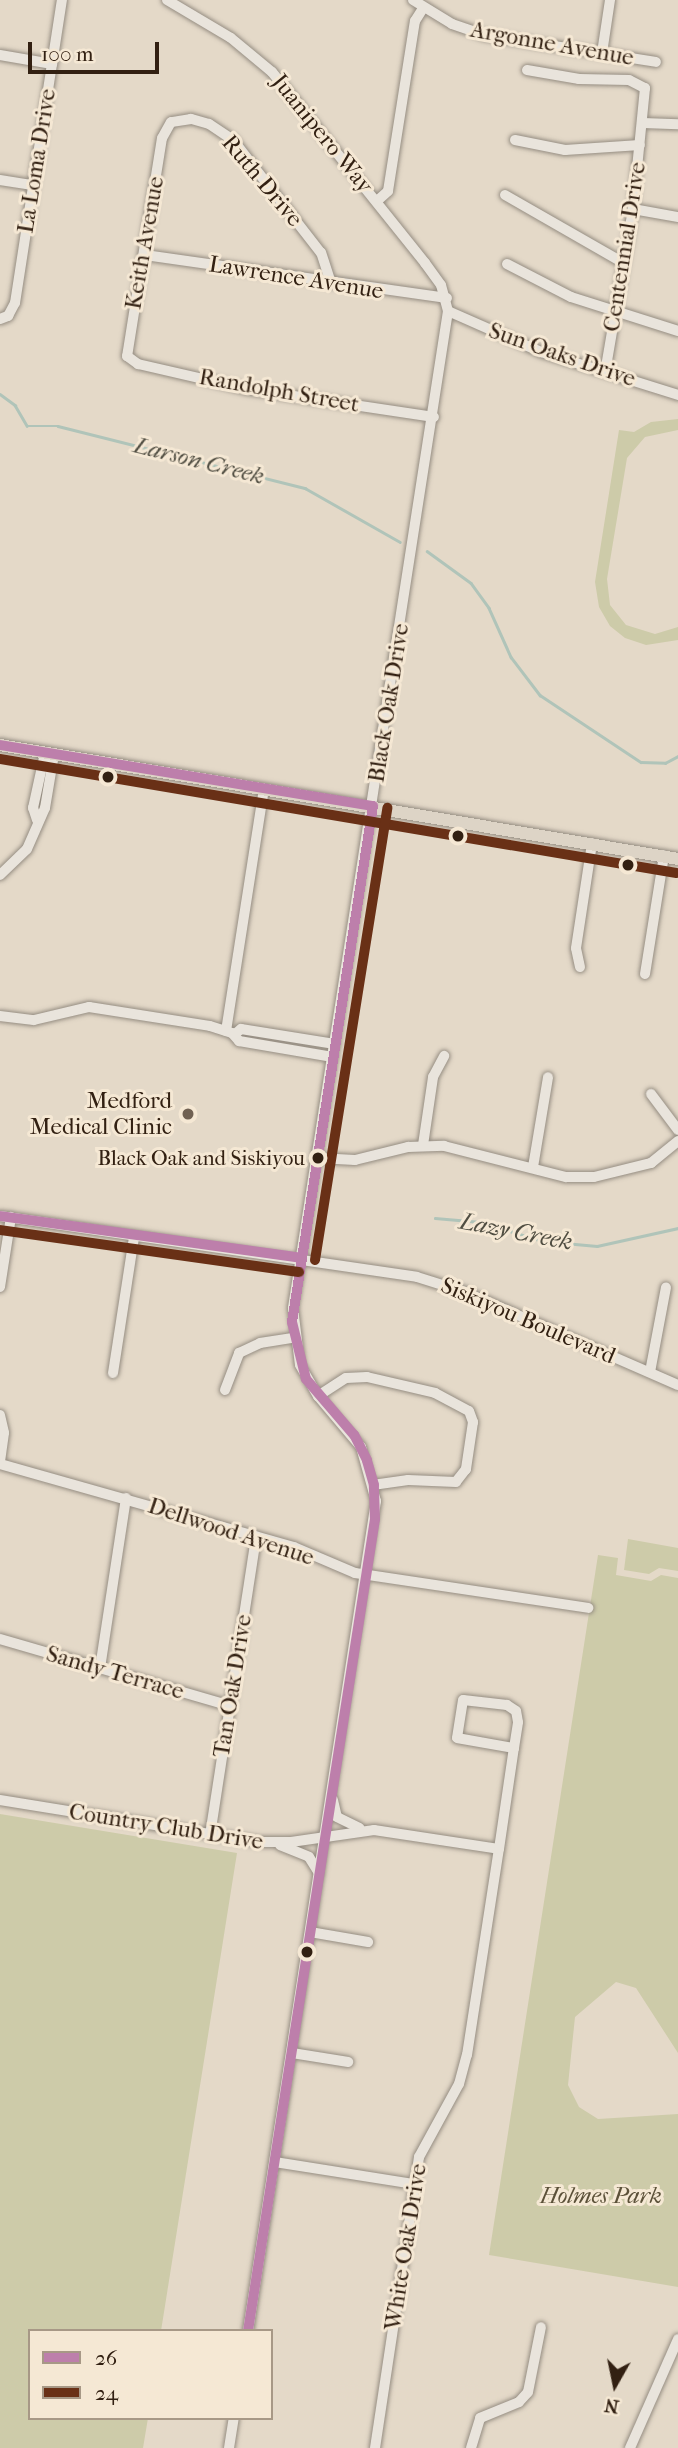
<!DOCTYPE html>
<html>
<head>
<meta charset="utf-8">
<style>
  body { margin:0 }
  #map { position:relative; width:678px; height:2448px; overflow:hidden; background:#e4d9c8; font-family:"IM FELL French Canon",serif }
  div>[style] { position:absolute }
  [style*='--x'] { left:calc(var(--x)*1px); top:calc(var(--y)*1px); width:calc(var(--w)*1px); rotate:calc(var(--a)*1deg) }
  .green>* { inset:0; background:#cdcba9 }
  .stream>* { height:2.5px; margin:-1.25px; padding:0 1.25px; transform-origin:1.25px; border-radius:1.25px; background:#b0c4b9 }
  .roads { filter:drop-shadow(0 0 2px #958d82) drop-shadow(0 0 2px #958d82) }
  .minor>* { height:10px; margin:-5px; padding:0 5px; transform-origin:5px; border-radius:5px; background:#e9e4dc }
  .major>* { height:12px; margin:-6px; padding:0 6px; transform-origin:6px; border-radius:6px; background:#ddd4c6 }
  .bus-1>* { height:10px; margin:-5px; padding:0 5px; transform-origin:5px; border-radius:5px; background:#bd7fab }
  .bus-2>* { height:10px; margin:-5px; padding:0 5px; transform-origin:5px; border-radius:5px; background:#693016 }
  .dots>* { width:19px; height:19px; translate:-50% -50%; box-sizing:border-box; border:4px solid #f5e8d4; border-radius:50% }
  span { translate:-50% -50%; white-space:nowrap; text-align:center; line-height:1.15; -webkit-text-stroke:6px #f5e8d4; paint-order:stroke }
  .bus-label { font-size:21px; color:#322012 }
  .right { translate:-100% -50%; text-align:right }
  .street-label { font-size:23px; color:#322012 }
  .poi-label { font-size:23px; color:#322012 }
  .park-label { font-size:23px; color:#5b5038; font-style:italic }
  .water-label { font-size:24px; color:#514e42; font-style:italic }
  .legend { position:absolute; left:28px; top:2329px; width:245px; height:91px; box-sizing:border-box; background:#f5e8d4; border:2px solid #a79886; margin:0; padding:9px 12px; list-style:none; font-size:21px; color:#322012 }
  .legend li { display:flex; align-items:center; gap:14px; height:35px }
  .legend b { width:35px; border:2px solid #a79886 }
  .north { position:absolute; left:580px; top:2350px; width:70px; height:70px; -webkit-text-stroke:5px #f5e8d4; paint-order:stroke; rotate:189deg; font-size:19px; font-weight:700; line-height:28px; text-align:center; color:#322012 }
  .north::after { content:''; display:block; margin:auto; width:24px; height:32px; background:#322012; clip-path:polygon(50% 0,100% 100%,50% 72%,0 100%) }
  .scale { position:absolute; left:28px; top:42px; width:131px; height:32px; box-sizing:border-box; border:4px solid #322012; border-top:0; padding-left:9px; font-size:21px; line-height:24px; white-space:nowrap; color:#322012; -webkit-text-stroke:5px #f5e8d4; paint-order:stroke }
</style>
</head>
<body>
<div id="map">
  <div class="green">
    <i style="clip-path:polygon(678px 419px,678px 430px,645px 437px,627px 458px,607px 579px,610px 605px,626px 625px,655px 634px,678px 627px,678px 640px,646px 645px,625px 638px,610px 626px,599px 607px,595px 582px,619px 430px,634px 432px,651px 422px)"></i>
    <i style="clip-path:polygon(628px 1539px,678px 1548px,678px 1571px,659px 1568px,649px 1574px,624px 1570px)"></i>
    <i style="clip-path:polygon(598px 1555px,618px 1558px,616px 1575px,651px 1581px,661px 1575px,678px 1578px,678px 2053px,636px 1988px,616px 1982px,575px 2017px,568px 2085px,579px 2107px,598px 2119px,678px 2114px,678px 2287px,489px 2255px)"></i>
    <i style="clip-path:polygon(0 1814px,237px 1853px,161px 2331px,30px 2331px,30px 2418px,148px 2418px,143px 2448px,0 2448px)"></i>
  </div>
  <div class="stream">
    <i style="--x:0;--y:394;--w:19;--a:36"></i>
    <i style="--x:15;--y:405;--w:24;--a:60"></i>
    <i style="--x:27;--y:426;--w:31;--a:0"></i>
    <i style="--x:58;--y:426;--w:255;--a:14.1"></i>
    <i style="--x:305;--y:488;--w:109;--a:29.6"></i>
    <i style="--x:427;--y:551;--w:54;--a:36"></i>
    <i style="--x:471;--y:583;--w:31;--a:54"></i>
    <i style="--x:489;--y:608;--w:54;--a:65.8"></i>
    <i style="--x:511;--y:657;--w:48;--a:52.7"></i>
    <i style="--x:540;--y:695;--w:121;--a:33.6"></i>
    <i style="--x:641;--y:762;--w:24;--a:2"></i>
    <i style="--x:665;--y:763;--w:15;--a:-28"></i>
    <i style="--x:435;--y:1218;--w:46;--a:5"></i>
    <i style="--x:481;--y:1222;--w:64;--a:17.3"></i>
    <i style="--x:542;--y:1241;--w:55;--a:5.2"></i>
    <i style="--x:597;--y:1246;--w:83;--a:-12.5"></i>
  </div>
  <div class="roads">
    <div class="minor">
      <i style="--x:167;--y:0;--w:74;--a:30.7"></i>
      <i style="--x:231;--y:38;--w:53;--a:39.7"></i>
      <i style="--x:272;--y:72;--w:245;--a:51.3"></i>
      <i style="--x:425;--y:263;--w:27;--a:54"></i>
      <i style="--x:441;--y:285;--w:27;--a:75"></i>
      <i style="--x:448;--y:311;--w:1009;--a:98.84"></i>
      <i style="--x:293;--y:1308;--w:57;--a:83"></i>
      <i style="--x:300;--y:1365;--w:36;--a:60"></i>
      <i style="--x:318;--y:1396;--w:67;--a:49.9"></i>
      <i style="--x:361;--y:1447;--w:56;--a:74.5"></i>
      <i style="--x:376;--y:1501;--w:840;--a:98.77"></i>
      <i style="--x:413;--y:0;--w:46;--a:31.6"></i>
      <i style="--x:452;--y:24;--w:34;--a:19"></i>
      <i style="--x:484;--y:35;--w:174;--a:8.9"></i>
      <i style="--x:602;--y:53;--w:54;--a:-81.4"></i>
      <i style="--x:0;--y:55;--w:53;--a:9.8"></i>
      <i style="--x:527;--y:70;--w:53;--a:9.8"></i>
      <i style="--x:579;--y:79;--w:50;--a:1.1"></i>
      <i style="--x:629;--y:80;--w:18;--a:27"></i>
      <i style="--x:645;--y:88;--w:122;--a:95.7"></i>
      <i style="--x:633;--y:209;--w:165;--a:99.7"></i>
      <i style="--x:643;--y:123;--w:35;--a:2"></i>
      <i style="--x:515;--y:140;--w:51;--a:11.3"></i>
      <i style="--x:565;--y:150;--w:75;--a:-3.8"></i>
      <i style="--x:0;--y:180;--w:33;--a:9"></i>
      <i style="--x:505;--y:195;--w:135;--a:29.8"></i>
      <i style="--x:377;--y:201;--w:15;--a:-42"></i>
      <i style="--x:388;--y:191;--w:172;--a:-81"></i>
      <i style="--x:415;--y:21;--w:15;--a:-58"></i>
      <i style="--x:633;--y:209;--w:46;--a:10.1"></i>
      <i style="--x:145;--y:255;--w:305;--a:8.1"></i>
      <i style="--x:507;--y:264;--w:72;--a:27.3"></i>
      <i style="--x:571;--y:297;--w:112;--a:17.6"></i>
      <i style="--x:331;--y:283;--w:32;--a:-108"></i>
      <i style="--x:321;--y:253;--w:143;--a:-127.9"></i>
      <i style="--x:233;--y:140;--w:29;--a:-146"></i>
      <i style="--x:209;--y:124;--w:19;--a:-164"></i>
      <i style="--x:191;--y:119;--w:20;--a:171"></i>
      <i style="--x:171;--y:122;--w:18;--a:119"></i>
      <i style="--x:162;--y:138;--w:221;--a:99.1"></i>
      <i style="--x:127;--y:356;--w:14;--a:36"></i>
      <i style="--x:138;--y:364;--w:112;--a:12.9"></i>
      <i style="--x:247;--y:389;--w:189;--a:8.5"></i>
      <i style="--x:448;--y:311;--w:102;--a:23.8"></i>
      <i style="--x:541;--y:352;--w:144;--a:17.4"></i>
      <i style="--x:0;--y:319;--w:9;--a:-21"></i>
      <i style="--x:8;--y:316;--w:15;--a:-62"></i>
      <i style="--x:15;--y:303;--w:307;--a:-81.2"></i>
      <i style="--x:37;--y:820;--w:13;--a:-108"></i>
      <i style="--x:33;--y:808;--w:56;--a:-77.7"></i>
      <i style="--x:0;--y:875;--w:37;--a:-44"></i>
      <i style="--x:27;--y:849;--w:45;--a:-66.3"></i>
      <i style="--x:45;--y:808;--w:55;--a:-80.5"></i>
      <i style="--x:580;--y:967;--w:19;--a:-102"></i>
      <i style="--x:576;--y:948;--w:106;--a:-81.3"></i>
      <i style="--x:645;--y:974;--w:120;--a:-80.9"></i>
      <i style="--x:0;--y:1016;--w:34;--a:7"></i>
      <i style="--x:34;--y:1020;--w:57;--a:-13.3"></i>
      <i style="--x:89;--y:1007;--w:122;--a:8.9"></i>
      <i style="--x:210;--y:1026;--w:23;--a:18"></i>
      <i style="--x:232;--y:1033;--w:11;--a:49"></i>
      <i style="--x:239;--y:1041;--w:95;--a:9.7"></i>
      <i style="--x:226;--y:1031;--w:245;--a:-81.1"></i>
      <i style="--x:235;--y:1034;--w:8;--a:-40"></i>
      <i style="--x:241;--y:1029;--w:95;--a:9.1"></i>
      <i style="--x:651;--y:1094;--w:45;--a:53.1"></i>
      <i style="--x:423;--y:1145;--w:69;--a:-81.6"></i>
      <i style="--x:433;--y:1077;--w:24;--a:-62"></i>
      <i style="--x:318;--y:1158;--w:37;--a:3"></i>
      <i style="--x:355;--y:1160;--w:55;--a:-13.8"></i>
      <i style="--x:408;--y:1147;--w:36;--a:-2"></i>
      <i style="--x:444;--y:1146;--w:126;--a:14.3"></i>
      <i style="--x:566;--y:1177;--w:28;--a:0"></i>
      <i style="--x:594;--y:1177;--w:59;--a:-13.8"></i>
      <i style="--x:651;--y:1163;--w:35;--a:-39"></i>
      <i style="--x:533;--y:1167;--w:91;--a:-80.5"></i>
      <i style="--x:0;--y:1216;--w:421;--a:8.3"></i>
      <i style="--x:417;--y:1277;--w:50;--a:17.4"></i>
      <i style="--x:465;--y:1292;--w:232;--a:23.6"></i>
      <i style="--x:0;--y:1287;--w:71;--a:-81.1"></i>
      <i style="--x:650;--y:1372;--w:86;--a:-79.3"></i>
      <i style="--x:113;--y:1373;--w:138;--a:-81.2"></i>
      <i style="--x:225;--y:1390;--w:40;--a:-69"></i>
      <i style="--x:239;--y:1353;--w:23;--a:-25"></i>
      <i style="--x:260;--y:1343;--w:33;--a:-9"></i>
      <i style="--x:318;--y:1396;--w:33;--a:-33"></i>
      <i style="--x:346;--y:1378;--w:21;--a:-3"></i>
      <i style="--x:367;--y:1377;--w:70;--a:13.2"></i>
      <i style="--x:435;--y:1393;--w:38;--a:28"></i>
      <i style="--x:469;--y:1411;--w:12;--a:70"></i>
      <i style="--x:473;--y:1422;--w:48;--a:98.5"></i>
      <i style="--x:466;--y:1469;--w:16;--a:128"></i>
      <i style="--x:456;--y:1482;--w:48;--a:-177.6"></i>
      <i style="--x:408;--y:1480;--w:34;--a:172"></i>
      <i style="--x:0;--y:1415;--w:18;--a:77"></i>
      <i style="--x:4;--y:1433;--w:27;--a:98"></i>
      <i style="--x:0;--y:1464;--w:305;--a:15.8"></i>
      <i style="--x:294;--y:1547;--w:66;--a:23.1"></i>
      <i style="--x:355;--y:1573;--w:236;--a:8.5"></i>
      <i style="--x:0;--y:1639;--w:240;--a:16.2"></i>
      <i style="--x:100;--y:1668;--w:172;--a:-81.3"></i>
      <i style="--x:0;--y:1800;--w:262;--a:9.2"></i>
      <i style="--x:259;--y:1842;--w:32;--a:0"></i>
      <i style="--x:291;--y:1842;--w:84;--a:-8.2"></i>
      <i style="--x:374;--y:1830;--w:126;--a:8.6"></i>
      <i style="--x:333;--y:1800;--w:17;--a:77"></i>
      <i style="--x:337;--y:1817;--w:25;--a:26"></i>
      <i style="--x:210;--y:1835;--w:302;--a:-81.2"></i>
      <i style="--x:280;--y:1845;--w:31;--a:22"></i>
      <i style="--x:309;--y:1857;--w:19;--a:58"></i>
      <i style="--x:310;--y:1932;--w:59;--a:9.8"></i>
      <i style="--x:292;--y:2053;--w:57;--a:9.1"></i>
      <i style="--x:275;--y:2162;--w:141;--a:9"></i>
      <i style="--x:229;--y:2448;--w:30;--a:-81"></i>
      <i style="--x:375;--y:2448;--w:294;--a:-81.4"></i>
      <i style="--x:419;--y:2157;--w:83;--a:-61.3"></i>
      <i style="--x:459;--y:2084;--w:30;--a:-75"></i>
      <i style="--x:467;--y:2055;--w:208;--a:-81.2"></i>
      <i style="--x:499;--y:1849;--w:102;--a:-81.6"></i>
      <i style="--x:514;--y:1748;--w:26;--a:-81"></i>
      <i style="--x:518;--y:1722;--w:11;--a:-100"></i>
      <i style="--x:516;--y:1711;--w:11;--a:-146"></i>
      <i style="--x:507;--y:1705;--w:44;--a:-173.5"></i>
      <i style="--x:463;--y:1700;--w:38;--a:99"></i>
      <i style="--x:457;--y:1738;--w:58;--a:10"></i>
      <i style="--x:471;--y:2448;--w:31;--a:-73"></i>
      <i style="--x:480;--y:2418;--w:42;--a:-22.3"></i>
      <i style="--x:519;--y:2402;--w:13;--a:-48"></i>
      <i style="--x:528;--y:2392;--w:66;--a:-78.7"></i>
      <i style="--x:630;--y:2448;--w:119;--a:-66.2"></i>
    </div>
    <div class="major">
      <i style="--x:0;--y:745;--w:688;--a:9.54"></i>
    </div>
  </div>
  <div class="bus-1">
    <i style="--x:0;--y:745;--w:378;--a:9.3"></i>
    <i style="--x:0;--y:1216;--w:304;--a:7.9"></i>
    <i style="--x:248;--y:2331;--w:822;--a:-81.11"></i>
    <i style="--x:375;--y:1519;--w:34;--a:-92"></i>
    <i style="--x:374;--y:1485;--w:26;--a:-106"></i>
    <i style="--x:367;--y:1460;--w:28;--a:-117"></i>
    <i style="--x:354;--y:1435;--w:74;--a:-130.6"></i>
    <i style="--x:306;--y:1379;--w:59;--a:-103.8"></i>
    <i style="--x:292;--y:1322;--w:522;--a:-81.08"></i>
  </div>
  <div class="bus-2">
    <i style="--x:0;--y:759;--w:686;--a:9.57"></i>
    <i style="--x:0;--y:1230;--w:302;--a:8"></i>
    <i style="--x:315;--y:1260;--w:458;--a:-80.9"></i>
  </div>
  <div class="dots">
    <i style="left:108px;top:777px;background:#322012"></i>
    <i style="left:458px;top:836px;background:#322012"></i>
    <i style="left:628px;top:865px;background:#322012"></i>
    <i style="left:188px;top:1114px;background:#706152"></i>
    <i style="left:318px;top:1158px;background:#322012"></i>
    <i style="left:307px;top:1952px;background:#322012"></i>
  </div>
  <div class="bus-label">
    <span class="right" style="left:305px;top:1158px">Black Oak and Siskiyou</span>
  </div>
  <div class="street-label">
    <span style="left:552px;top:44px;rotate:10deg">Argonne Avenue</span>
    <span style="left:322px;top:134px;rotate:51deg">Juanipero Way</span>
    <span style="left:37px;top:161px;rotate:-81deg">La Loma Drive</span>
    <span style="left:262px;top:181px;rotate:50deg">Ruth Drive</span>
    <span style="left:145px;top:243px;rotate:-80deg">Keith Avenue</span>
    <span style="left:625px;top:247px;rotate:-81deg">Centennial Drive</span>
    <span style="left:296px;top:278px;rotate:9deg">Lawrence Avenue</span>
    <span style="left:562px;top:355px;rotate:19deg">Sun Oaks Drive</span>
    <span style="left:279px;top:391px;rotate:10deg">Randolph Street</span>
    <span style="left:389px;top:703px;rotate:-81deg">Black Oak Drive</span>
    <span style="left:528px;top:1321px;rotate:23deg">Siskiyou Boulevard</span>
    <span style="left:231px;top:1532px;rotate:18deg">Dellwood Avenue</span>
    <span style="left:115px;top:1673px;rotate:16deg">Sandy Terrace</span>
    <span style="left:233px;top:1686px;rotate:-81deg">Tan Oak Drive</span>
    <span style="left:166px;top:1827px;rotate:9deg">Country Club Drive</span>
    <span style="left:406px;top:2247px;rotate:-81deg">White Oak Drive</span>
  </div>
  <div class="poi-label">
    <span class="right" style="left:172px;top:1114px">Medford<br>Medical Clinic</span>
  </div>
  <div class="park-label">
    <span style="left:601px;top:2196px">Holmes Park</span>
  </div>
  <div class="water-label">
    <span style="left:199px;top:461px;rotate:14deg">Larson Creek</span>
    <span style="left:516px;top:1232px;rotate:11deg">Lazy Creek</span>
  </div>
  <ul class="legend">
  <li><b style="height:9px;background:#bd7fab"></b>26</li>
  <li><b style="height:9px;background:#693016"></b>24</li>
  </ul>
  <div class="north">N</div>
  <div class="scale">100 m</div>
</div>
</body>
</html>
